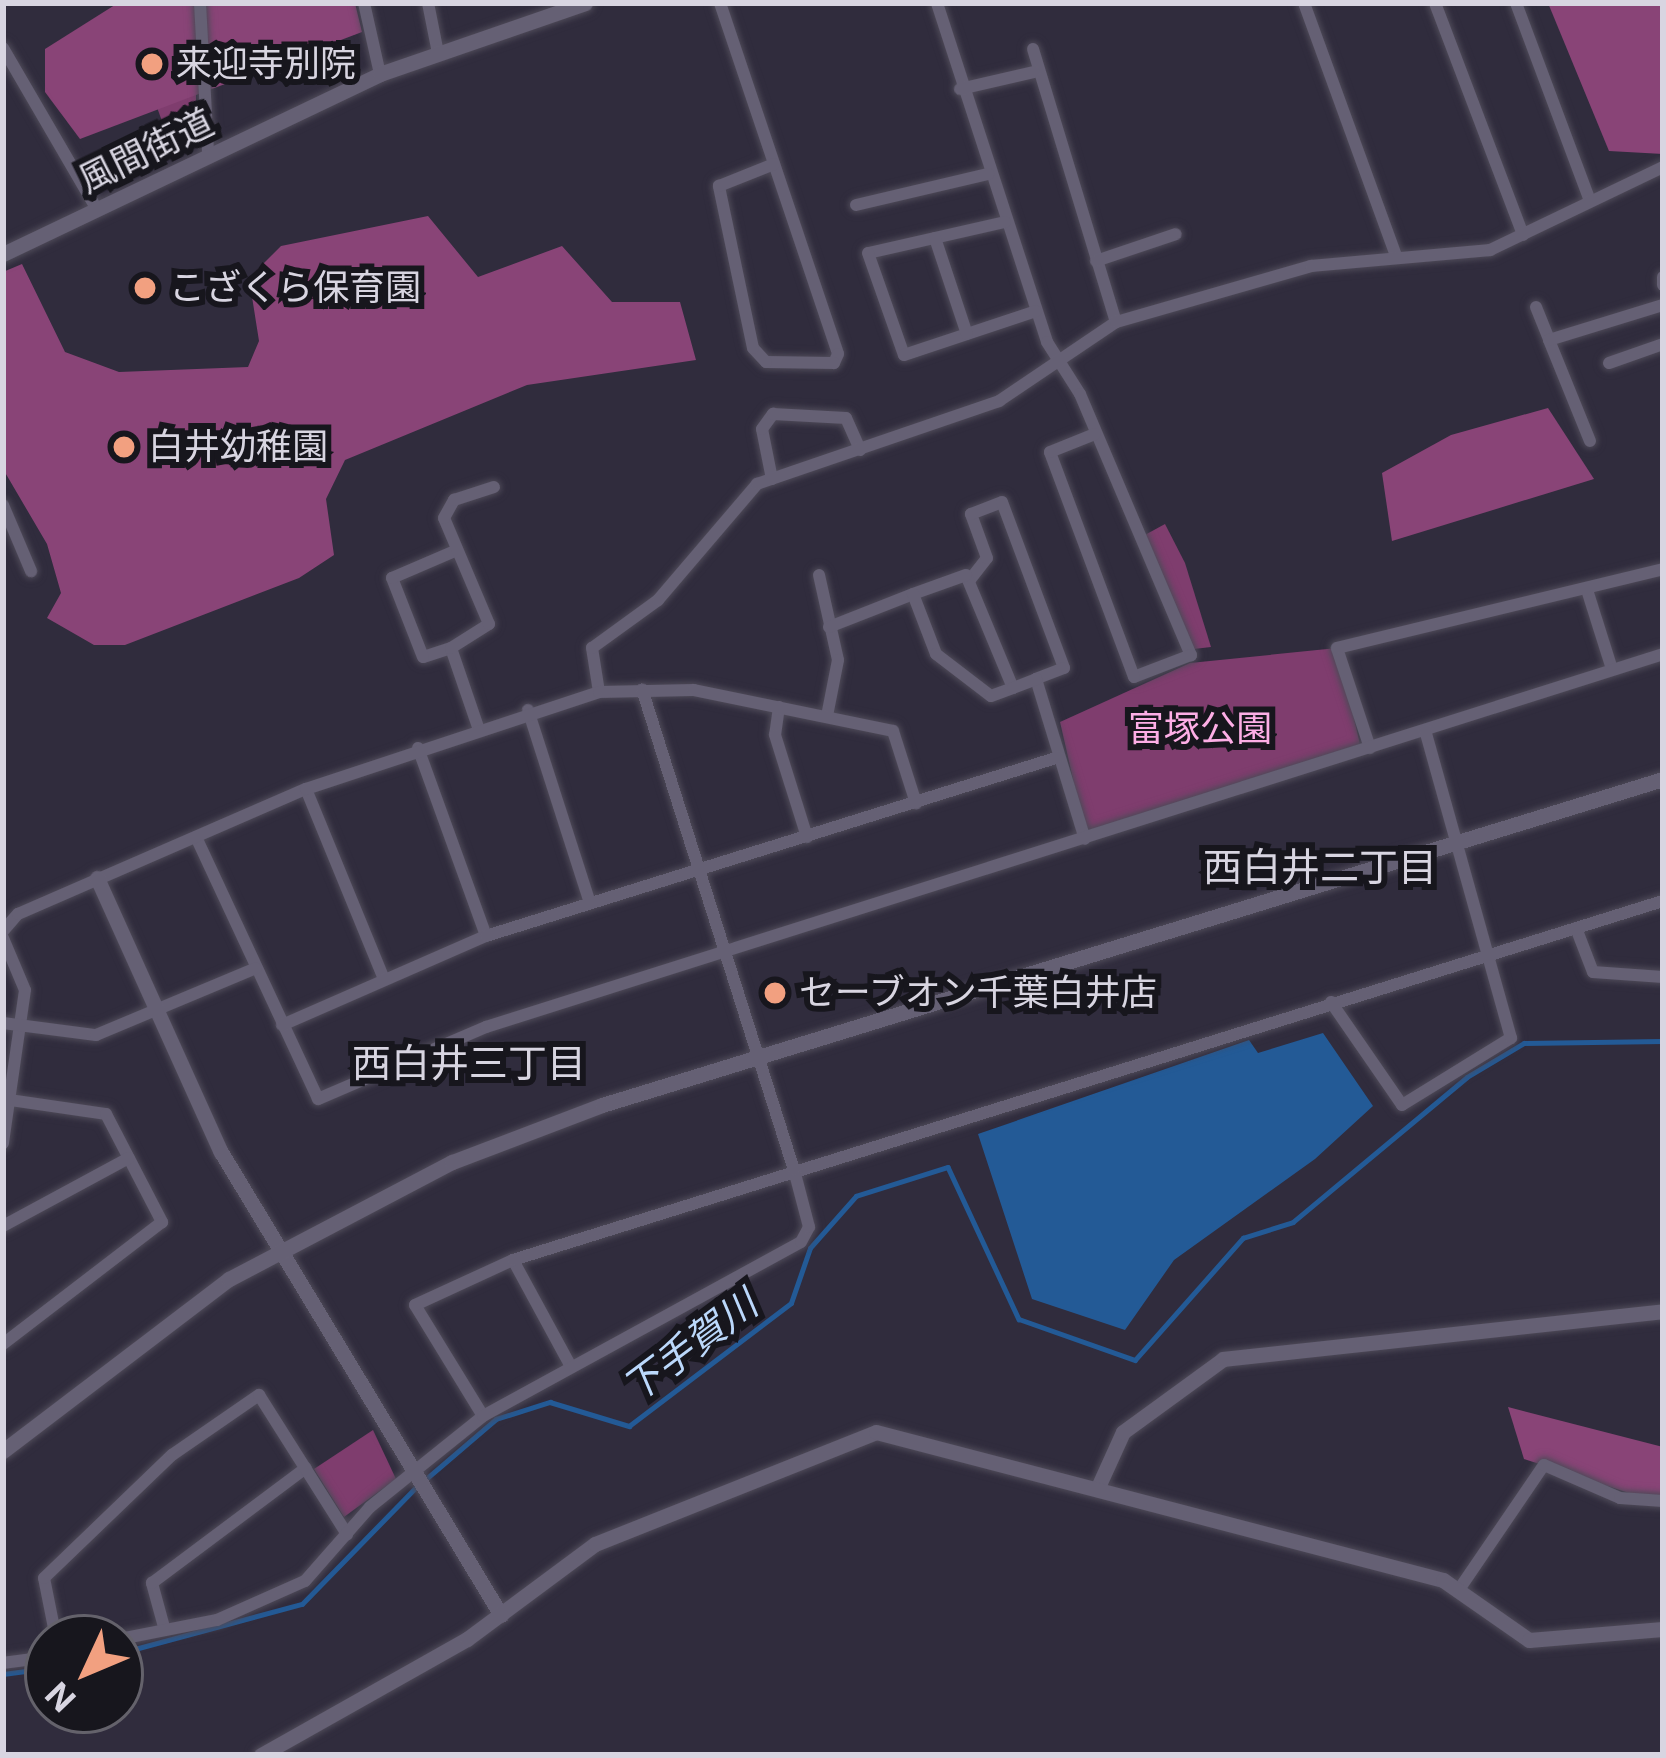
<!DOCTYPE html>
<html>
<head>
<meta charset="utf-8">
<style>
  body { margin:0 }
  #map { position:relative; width:1666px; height:1758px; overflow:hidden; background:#302c3d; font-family:Inter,"Noto Sans JP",sans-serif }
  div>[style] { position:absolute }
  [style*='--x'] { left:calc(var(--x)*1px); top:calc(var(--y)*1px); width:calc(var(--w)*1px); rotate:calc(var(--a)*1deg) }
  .green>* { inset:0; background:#7f3d6e }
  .forest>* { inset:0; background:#894477 }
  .water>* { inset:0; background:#235a96 }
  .stream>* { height:4.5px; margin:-2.25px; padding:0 2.25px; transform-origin:2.25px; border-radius:2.25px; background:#235a96 }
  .roads { filter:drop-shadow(0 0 3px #4e4a58) drop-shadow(0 0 3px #4e4a58) }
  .minor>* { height:12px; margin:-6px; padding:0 6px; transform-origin:6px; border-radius:6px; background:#656074 }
  .tertiary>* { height:15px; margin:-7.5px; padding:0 7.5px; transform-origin:7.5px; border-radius:7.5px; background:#656074 }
  .dots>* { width:33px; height:33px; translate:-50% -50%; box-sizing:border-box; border:6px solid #17161d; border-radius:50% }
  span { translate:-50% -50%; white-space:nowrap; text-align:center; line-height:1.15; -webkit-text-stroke:12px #17161d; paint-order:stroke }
  .poi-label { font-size:36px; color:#d8d5e1 }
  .left { translate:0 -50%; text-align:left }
  .street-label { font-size:36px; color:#d8d5e1 }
  .park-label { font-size:36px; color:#fdaee6 }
  .neighbourhood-label { font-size:39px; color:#d8d5e1 }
  .water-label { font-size:39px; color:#bbd8fb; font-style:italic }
  .frame { position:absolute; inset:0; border:6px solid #d8d5e1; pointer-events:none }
  .north { position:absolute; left:24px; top:1614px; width:120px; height:120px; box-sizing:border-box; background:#17161d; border:3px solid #64626b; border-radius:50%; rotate:226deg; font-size:33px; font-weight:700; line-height:48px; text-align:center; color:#d8d5e1 }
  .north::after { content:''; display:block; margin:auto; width:42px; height:54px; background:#f2a080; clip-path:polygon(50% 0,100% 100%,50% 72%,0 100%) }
</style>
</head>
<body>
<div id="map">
  <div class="green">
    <i style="clip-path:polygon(196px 69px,196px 147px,175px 157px,146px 77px)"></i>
    <i style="clip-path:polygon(1165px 524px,1185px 563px,1211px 647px,1194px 649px,1143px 536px)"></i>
    <i style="clip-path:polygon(1337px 648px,1360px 744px,1086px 836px,1060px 722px,1190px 663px)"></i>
    <i style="clip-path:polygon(373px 1430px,396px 1479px,344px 1517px,314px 1469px)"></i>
  </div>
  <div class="forest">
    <i style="clip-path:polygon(118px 3px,355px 3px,362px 32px,80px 139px,45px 92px,45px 49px)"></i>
    <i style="clip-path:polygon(1548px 3px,1663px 3px,1663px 154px,1609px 151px)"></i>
    <i style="clip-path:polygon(428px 216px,478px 277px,562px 246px,612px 302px,680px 302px,696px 360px,527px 385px,345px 460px,326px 499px,334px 555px,299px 578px,125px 645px,94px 645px,47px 618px,61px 593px,47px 544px,3px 469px,3px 272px,22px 264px,65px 352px,119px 372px,248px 367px,259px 341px,249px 278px,281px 246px)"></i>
    <i style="clip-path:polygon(1548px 408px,1594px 479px,1392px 541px,1382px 473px,1451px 435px)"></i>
    <i style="clip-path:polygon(1508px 1407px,1663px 1447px,1663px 1504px,1524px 1459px)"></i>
  </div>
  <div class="water">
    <i style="clip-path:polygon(1323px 1033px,1373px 1106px,1315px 1159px,1174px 1260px,1125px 1330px,1032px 1299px,978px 1134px,1249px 1040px,1258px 1053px)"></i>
  </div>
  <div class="stream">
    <i style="--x:426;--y:1479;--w:92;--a:-40.6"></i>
    <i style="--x:496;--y:1419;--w:57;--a:-17.5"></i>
    <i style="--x:550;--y:1402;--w:83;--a:16.9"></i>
    <i style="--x:629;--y:1426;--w:203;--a:-37.2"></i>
    <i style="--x:791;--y:1303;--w:58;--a:-70.9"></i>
    <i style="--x:810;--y:1248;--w:69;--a:-48.5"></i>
    <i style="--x:856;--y:1196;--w:96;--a:-17.5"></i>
    <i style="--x:948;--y:1167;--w:168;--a:65"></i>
    <i style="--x:1019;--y:1319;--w:123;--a:19.5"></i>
    <i style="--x:1135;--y:1360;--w:163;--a:-48.5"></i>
    <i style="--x:1243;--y:1238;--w:52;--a:-17.7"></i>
    <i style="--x:1293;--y:1222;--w:226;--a:-39.8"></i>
    <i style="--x:1467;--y:1077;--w:66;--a:-30.8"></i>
    <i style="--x:1524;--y:1043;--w:139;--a:-0.8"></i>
    <i style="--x:120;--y:1653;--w:188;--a:-15.1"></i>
    <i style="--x:302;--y:1604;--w:165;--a:-45.7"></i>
    <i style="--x:3;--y:1674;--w:45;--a:-7.6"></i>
  </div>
  <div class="roads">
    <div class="minor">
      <i style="--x:200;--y:3;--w:150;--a:86.9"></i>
      <i style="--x:364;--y:3;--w:73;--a:77.3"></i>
      <i style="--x:428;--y:3;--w:51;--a:78.7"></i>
      <i style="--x:720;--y:3;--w:370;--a:71.4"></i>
      <i style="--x:838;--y:354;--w:10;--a:114"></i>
      <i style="--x:834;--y:363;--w:68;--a:-179.2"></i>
      <i style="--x:766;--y:362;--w:19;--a:-133"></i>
      <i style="--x:753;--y:348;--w:166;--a:-101.9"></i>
      <i style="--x:719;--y:186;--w:59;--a:-21.8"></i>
      <i style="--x:937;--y:3;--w:356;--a:72"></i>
      <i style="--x:1047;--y:342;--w:62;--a:57.6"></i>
      <i style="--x:1080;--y:394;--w:284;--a:67"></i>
      <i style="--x:1191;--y:655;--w:61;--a:158.9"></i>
      <i style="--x:1134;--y:677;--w:240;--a:-110.5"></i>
      <i style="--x:1050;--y:452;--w:48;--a:-21.8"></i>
      <i style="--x:1304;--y:3;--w:271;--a:70"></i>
      <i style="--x:1435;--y:3;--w:248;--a:69.2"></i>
      <i style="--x:1516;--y:3;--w:211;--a:69.5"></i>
      <i style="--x:3;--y:48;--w:185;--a:59.8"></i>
      <i style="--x:1033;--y:49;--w:285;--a:73.1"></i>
      <i style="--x:960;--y:89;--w:76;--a:-12.9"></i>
      <i style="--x:856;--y:205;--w:136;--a:-13.2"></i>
      <i style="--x:1005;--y:222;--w:140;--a:167.2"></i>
      <i style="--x:868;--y:253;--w:108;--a:70.6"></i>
      <i style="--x:904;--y:355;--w:139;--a:-18.4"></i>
      <i style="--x:935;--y:238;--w:101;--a:71.6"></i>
      <i style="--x:1096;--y:261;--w:84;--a:-18.6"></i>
      <i style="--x:1663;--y:277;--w:8;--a:90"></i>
      <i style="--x:1536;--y:307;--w:35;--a:68"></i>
      <i style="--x:1609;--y:363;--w:57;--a:-19.4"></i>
      <i style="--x:1590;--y:441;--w:109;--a:-112.1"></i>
      <i style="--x:1549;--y:340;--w:119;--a:-17.1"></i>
      <i style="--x:772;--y:479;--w:51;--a:-101.3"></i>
      <i style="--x:762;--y:429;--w:19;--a:-54"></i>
      <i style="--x:773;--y:414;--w:73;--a:3.1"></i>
      <i style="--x:846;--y:418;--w:35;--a:66"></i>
      <i style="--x:3;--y:505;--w:72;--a:67"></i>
      <i style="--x:819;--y:575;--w:87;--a:77.4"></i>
      <i style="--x:838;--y:660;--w:57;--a:101.1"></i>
      <i style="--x:969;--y:581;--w:29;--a:-52"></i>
      <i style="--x:987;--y:558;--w:47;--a:-110"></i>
      <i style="--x:971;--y:514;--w:33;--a:-21"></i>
      <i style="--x:1002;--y:502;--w:177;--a:69.5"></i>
      <i style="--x:1064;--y:668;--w:30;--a:159"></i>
      <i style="--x:1036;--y:679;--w:167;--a:73"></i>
      <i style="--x:1588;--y:593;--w:80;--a:72.5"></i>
      <i style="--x:829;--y:627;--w:90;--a:-21.4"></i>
      <i style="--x:451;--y:648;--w:29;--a:162"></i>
      <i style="--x:423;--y:657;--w:85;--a:-111.4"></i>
      <i style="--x:392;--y:578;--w:69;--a:-23.2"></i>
      <i style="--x:1013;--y:688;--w:122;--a:-112.6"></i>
      <i style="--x:966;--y:575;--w:56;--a:160.3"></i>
      <i style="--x:913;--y:594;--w:64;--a:69"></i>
      <i style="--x:936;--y:654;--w:69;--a:37.4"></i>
      <i style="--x:991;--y:696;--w:23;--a:-20"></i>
      <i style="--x:1013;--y:688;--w:25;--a:-21"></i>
      <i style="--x:599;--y:692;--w:45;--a:-99"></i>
      <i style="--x:592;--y:648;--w:82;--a:-36"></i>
      <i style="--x:658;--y:600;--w:153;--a:-49.5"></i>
      <i style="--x:757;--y:484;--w:256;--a:-18.9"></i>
      <i style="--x:999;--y:401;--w:141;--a:-34"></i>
      <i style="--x:1116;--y:322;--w:203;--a:-16"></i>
      <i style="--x:1311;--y:266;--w:180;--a:-5.1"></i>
      <i style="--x:1490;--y:250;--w:192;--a:-25.6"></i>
      <i style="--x:779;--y:707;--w:28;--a:98"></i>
      <i style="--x:775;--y:735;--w:107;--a:72.6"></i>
      <i style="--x:528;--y:710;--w:203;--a:72.2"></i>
      <i style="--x:478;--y:727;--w:83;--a:-108.9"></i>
      <i style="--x:451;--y:648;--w:45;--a:-32.3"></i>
      <i style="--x:489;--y:624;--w:115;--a:-113"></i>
      <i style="--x:444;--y:518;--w:21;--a:-61"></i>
      <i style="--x:454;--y:500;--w:42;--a:-18"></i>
      <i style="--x:418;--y:748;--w:200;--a:70.1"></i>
      <i style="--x:1370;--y:748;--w:105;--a:-108.3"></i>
      <i style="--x:1337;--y:648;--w:335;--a:-13.6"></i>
      <i style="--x:306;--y:789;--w:203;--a:67.7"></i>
      <i style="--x:196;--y:837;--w:289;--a:65"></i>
      <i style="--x:318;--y:1099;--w:183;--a:-23.2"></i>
      <i style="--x:486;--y:1027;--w:1235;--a:-17.58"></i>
      <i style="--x:1576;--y:928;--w:47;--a:68.9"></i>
      <i style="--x:1593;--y:972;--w:70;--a:4.1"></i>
      <i style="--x:3;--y:931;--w:23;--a:-49"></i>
      <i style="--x:18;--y:914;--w:314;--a:-23.5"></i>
      <i style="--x:306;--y:789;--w:309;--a:-18.3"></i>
      <i style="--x:599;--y:692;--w:95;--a:-1.2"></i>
      <i style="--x:694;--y:690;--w:203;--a:11.6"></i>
      <i style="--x:893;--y:731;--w:76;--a:72.3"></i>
      <i style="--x:3;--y:938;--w:56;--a:67.1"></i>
      <i style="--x:25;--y:990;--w:155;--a:98.2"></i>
      <i style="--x:1331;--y:1002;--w:125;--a:55.4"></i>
      <i style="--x:1402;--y:1105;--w:128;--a:-31.6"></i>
      <i style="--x:1511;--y:1038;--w:319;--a:-105.6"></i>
      <i style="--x:3;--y:1023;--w:94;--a:7.4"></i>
      <i style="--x:96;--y:1035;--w:173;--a:-22.7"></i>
      <i style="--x:282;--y:1025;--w:223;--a:-23.6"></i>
      <i style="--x:486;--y:936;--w:600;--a:-17.35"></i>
      <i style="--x:3;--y:1099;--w:104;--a:8.3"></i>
      <i style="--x:106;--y:1114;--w:122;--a:62.6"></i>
      <i style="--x:162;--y:1222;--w:200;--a:142.5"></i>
      <i style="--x:3;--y:1226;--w:143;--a:-28.4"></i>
      <i style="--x:513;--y:1260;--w:122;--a:61.5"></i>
      <i style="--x:483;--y:1416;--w:130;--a:-121.5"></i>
      <i style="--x:415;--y:1305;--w:108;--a:-24.7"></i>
      <i style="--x:513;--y:1260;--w:1205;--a:-17.34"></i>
      <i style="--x:1460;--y:1588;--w:149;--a:-55.7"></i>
      <i style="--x:1544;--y:1465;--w:83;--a:23.5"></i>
      <i style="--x:1620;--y:1498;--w:43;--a:4"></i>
      <i style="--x:164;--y:1627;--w:46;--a:-105.3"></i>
      <i style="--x:152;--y:1583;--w:192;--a:-36.8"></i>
      <i style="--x:56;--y:1638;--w:61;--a:-101.3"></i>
      <i style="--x:44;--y:1578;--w:178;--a:-43.9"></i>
      <i style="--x:172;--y:1455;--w:106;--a:-34.6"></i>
      <i style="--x:259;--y:1395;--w:165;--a:57.7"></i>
      <i style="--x:120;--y:1639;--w:99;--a:-11.1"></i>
      <i style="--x:217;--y:1620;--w:96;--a:-23.9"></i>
      <i style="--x:305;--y:1581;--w:98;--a:-48.7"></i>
      <i style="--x:370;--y:1507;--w:145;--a:-38.8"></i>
      <i style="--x:483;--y:1416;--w:362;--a:-28.7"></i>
      <i style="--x:801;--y:1242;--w:17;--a:-62"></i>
      <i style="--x:809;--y:1227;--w:59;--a:-104.7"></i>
      <i style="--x:794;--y:1170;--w:504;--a:-107.54"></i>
      <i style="--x:3;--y:1663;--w:45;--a:-7.6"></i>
    </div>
    <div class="tertiary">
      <i style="--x:3;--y:254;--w:418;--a:-25.5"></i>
      <i style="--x:380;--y:74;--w:217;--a:-19.1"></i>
      <i style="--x:97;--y:878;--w:301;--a:65.7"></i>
      <i style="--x:221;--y:1152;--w:541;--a:58.84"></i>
      <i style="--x:3;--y:1451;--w:284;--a:-37.3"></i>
      <i style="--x:229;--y:1279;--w:252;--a:-27.7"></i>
      <i style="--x:452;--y:1162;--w:160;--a:-20.8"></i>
      <i style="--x:602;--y:1105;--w:1110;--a:-17.08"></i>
      <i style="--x:1098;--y:1487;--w:60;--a:-65.6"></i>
      <i style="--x:1123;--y:1432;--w:124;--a:-36.1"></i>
      <i style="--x:1223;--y:1359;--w:443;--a:-6.2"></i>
      <i style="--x:261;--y:1755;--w:236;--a:-29.4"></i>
      <i style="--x:467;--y:1639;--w:159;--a:-36.6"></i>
      <i style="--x:595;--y:1544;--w:302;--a:-21.7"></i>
      <i style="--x:876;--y:1432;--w:586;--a:14.63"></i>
      <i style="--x:1443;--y:1580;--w:105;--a:34.9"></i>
      <i style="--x:1529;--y:1640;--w:134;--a:-4.7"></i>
    </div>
  </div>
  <div class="dots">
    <i style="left:152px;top:64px;background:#f2a080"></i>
    <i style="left:145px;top:288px;background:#f2a080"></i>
    <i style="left:124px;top:447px;background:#f2a080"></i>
    <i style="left:775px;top:993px;background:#f2a080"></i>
  </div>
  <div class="poi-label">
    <span class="left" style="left:176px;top:64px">来迎寺別院</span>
    <span class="left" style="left:169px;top:288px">こざくら保育園</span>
    <span class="left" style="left:148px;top:447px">白井幼稚園</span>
    <span class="left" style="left:799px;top:993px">セーブオン千葉白井店</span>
  </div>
  <div class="street-label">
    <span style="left:146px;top:151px;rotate:-26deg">風間街道</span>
  </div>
  <div class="park-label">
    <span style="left:1200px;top:729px">富塚公園</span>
  </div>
  <div class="neighbourhood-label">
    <span style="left:1320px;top:867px">西白井二丁目</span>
    <span style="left:469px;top:1063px">西白井三丁目</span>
  </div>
  <div class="water-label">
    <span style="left:690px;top:1346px;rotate:-37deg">下手賀川</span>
  </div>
  <div class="frame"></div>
  <div class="north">N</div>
</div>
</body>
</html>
